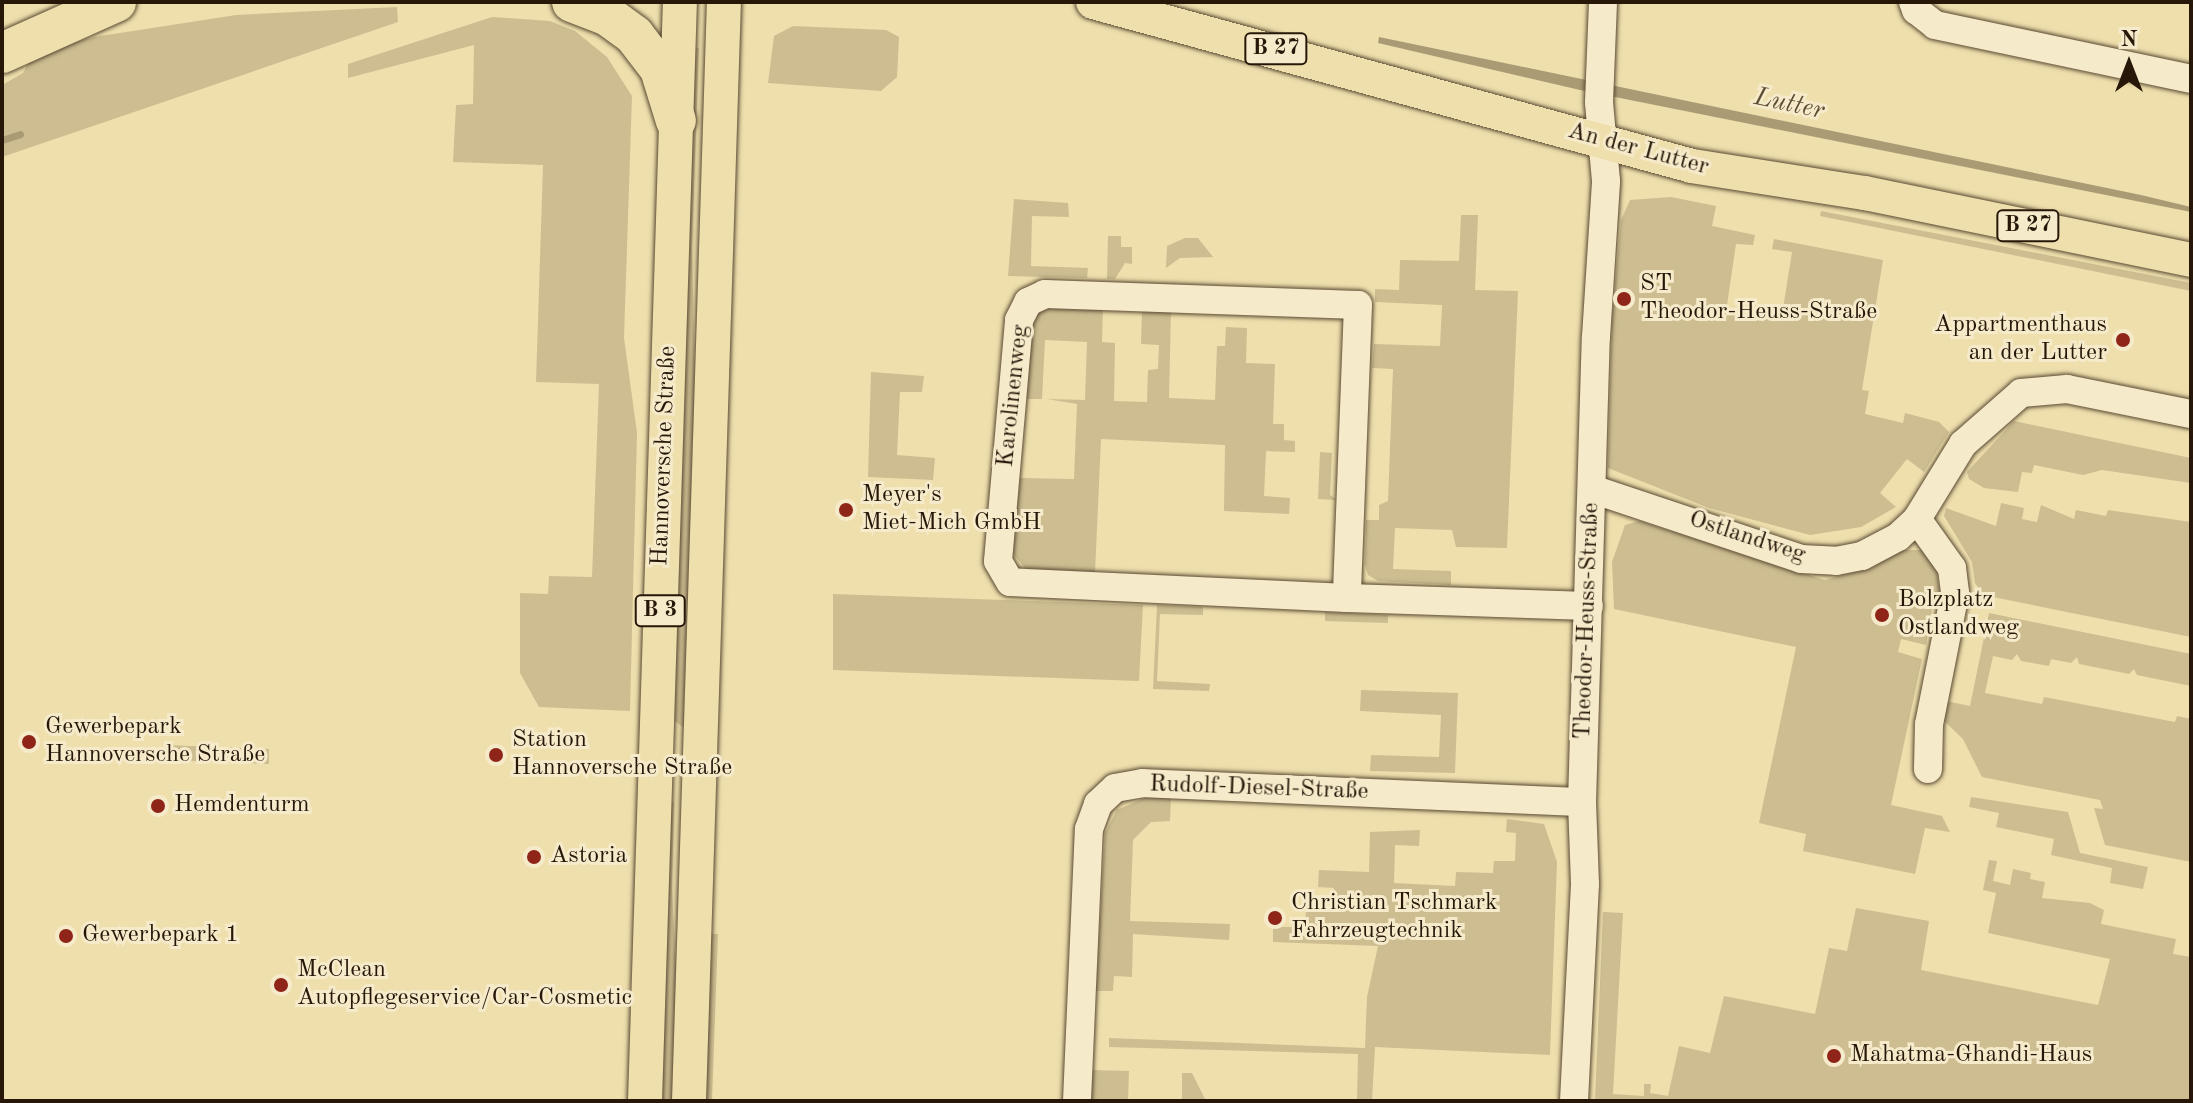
<!DOCTYPE html>
<html>
<head>
<meta charset="utf-8">
<style>
  body { margin:0 }
  #map { position:relative; width:2193px; height:1103px; overflow:hidden; background:#efdfad; font-family:"Old Standard TT",serif }
  div>[style] { position:absolute }
  [style*='--x'] { left:calc(var(--x)*1px); top:calc(var(--y)*1px); width:calc(var(--w)*1px); rotate:calc(var(--a)*1deg) }
  .green>* { inset:0; background:#cdbd91 }
  .water>* { inset:0; background:#ab9b75 }
  .stream>* { height:7px; margin:-3.5px; padding:0 3.5px; transform-origin:3.5px; border-radius:3.5px; background:#ab9b75 }
  .roads { filter:drop-shadow(0 0 2px #594932) drop-shadow(0 0 2px #594932) }
  .minor>* { height:28px; margin:-14px; padding:0 14px; transform-origin:14px; border-radius:14px; background:#f5eaca }
  .major>* { height:34px; margin:-17px; padding:0 17px; transform-origin:17px; border-radius:17px; background:#efdfad }
  .highway>* { height:40px; margin:-20px; padding:0 20px; transform-origin:20px; border-radius:20px; background:#efdfad }
  .dots>* { width:22px; height:22px; translate:-50% -50%; box-sizing:border-box; border:4px solid #f5eaca; border-radius:50% }
  span { translate:-50% -50%; white-space:nowrap; text-align:center; line-height:1.15; -webkit-text-stroke:6px #f5eaca; paint-order:stroke }
  .shield-label span { padding:2px 6px; background:#f5eaca; border:2px solid; border-radius:6px; -webkit-text-stroke-width:0 }
  .shield-label { font-size:22px; color:#271709; font-weight:700 }
  .street-label { font-size:24px; color:#271709 }
  .poi-label { font-size:24px; color:#271709 }
  .left { translate:0 -50%; text-align:left }
  .right { translate:-100% -50%; text-align:right }
  .water-label { font-size:26px; color:#5c4c34; font-style:italic }
  .frame { position:absolute; inset:0; border:4px solid #271709; pointer-events:none }
  .north { position:absolute; left:2089px; top:24px; width:80px; height:80px; -webkit-text-stroke:6px #f5eaca; paint-order:stroke; rotate:0deg; font-size:22px; font-weight:700; line-height:32px; text-align:center; color:#271709 }
  .north::after { content:''; display:block; margin:auto; width:28px; height:36px; background:#271709; clip-path:polygon(50% 0,100% 100%,50% 72%,0 100%) }
</style>
</head>
<body>
<div id="map">
  <div class="green">
    <i style="clip-path:polygon(397px 7px,398px 22px,2px 157px,2px 85px,23px 73px,33px 54px,94px 37px,236px 15px)"></i>
    <i style="clip-path:polygon(492px 17px,550px 21px,575px 31px,607px 57px,632px 96px,624px 338px,637px 433px,630px 711px,539px 707px,520px 673px,520px 593px,548px 594px,549px 576px,592px 577px,599px 384px,536px 382px,543px 165px,453px 162px,456px 105px,473px 104px,474px 45px,348px 78px,348px 64px)"></i>
    <i style="clip-path:polygon(793px 26px,886px 30px,899px 37px,897px 77px,881px 91px,768px 83px,774px 36px)"></i>
    <i style="clip-path:polygon(691px 47px,699px 48px,692px 244px,695px 382px,688px 727px,683px 727px,670px 718px)"></i>
    <i style="clip-path:polygon(1671px 197px,1716px 206px,1712px 226px,1755px 235px,1753px 245px,1736px 244px,1726px 312px,1781px 321px,1792px 252px,1772px 249px,1774px 239px,1883px 260px,1862px 390px,1869px 391px,1865px 414px,1903px 423px,1905px 413px,1939px 422px,1949px 432px,1924px 472px,1907px 459px,1880px 493px,1896px 507px,1861px 527px,1810px 535px,1709px 508px,1608px 468px,1612px 319px,1621px 220px,1630px 200px)"></i>
    <i style="clip-path:polygon(1014px 199px,1068px 203px,1069px 217px,1032px 216px,1031px 266px,1088px 268px,1087px 278px,1008px 276px)"></i>
    <i style="clip-path:polygon(1821px 211px,2191px 283px,2191px 291px,1820px 216px)"></i>
    <i style="clip-path:polygon(1461px 215px,1478px 215px,1475px 290px,1518px 291px,1507px 548px,1456px 547px,1452px 530px,1395px 528px,1393px 569px,1451px 571px,1451px 585px,1378px 581px,1368px 575px,1365px 565px,1366px 520px,1379px 520px,1379px 505px,1388px 501px,1393px 369px,1372px 368px,1374px 344px,1440px 346px,1442px 305px,1375px 302px,1375px 289px,1399px 290px,1400px 260px,1459px 261px)"></i>
    <i style="clip-path:polygon(1108px 236px,1121px 236px,1121px 247px,1132px 247px,1132px 264px,1125px 263px,1115px 279px,1107px 279px)"></i>
    <i style="clip-path:polygon(1185px 238px,1198px 238px,1213px 257px,1180px 258px,1166px 268px,1167px 246px)"></i>
    <i style="clip-path:polygon(1048px 305px,1103px 307px,1102px 342px,1115px 343px,1114px 401px,1147px 402px,1148px 370px,1158px 369px,1159px 345px,1141px 344px,1142px 309px,1171px 310px,1169px 398px,1215px 400px,1217px 346px,1225px 346px,1226px 327px,1247px 328px,1246px 363px,1275px 364px,1273px 424px,1284px 424px,1284px 440px,1295px 441px,1295px 452px,1266px 451px,1264px 496px,1290px 498px,1289px 514px,1224px 511px,1225px 445px,1101px 439px,1095px 573px,1028px 571px,1013px 554px,1020px 478px,1074px 479px,1077px 404px,1047px 399px,1085px 400px,1087px 342px,1045px 340px,1042px 399px,1026px 399px,1034px 317px)"></i>
    <i style="clip-path:polygon(871px 372px,924px 376px,922px 392px,900px 392px,897px 455px,935px 458px,933px 480px,868px 477px)"></i>
    <i style="clip-path:polygon(2014px 421px,2191px 458px,2191px 483px,2102px 470px,2083px 475px,2034px 465px,2032px 473px,2022px 472px,2018px 492px,1984px 488px,1969px 479px,1967px 472px)"></i>
    <i style="clip-path:polygon(1320px 452px,1332px 453px,1330px 495px,1337px 500px,1318px 499px)"></i>
    <i style="clip-path:polygon(2001px 503px,2024px 508px,2022px 519px,2037px 522px,2041px 505px,2074px 519px,2076px 510px,2106px 516px,2108px 510px,2191px 522px,2191px 637px,1983px 595px,1975px 583px,1972px 562px,1944px 516px,1946px 508px,1996px 526px)"></i>
    <i style="clip-path:polygon(1639px 521px,1825px 580px,1874px 566px,1899px 550px,1926px 550px,1935px 559px,1941px 601px,1932px 609px,1926px 645px,1901px 639px,1898px 652px,1922px 659px,1891px 805px,1942px 816px,1950px 832px,1925px 828px,1915px 874px,1803px 851px,1806px 834px,1759px 823px,1796px 647px,1614px 609px,1612px 562px,1625px 525px)"></i>
    <i style="clip-path:polygon(833px 594px,1143px 605px,1139px 681px,833px 670px)"></i>
    <i style="clip-path:polygon(1157px 605px,1203px 607px,1203px 615px,1160px 614px,1157px 681px,1210px 684px,1209px 691px,1153px 689px)"></i>
    <i style="clip-path:polygon(1325px 612px,1388px 615px,1388px 623px,1325px 621px)"></i>
    <i style="clip-path:polygon(1989px 613px,2191px 654px,2191px 686px,2137px 675px,2134px 669px,2129px 674px,2079px 664px,2077px 657px,2071px 663px,2051px 659px,2049px 666px,2021px 661px,2017px 654px,2012px 660px,1993px 656px,1985px 693px,2042px 704px,2044px 697px,2175px 722px,2177px 716px,2191px 719px,2191px 862px,2105px 845px,2094px 808px,2103px 809px,2100px 800px,1982px 777px,1963px 739px,1938px 715px,1941px 700px,1970px 706px)"></i>
    <i style="clip-path:polygon(1361px 690px,1458px 693px,1455px 773px,1370px 771px,1371px 755px,1439px 757px,1441px 715px,1360px 711px)"></i>
    <i style="clip-path:polygon(166px 745px,269px 749px,269px 764px,165px 760px)"></i>
    <i style="clip-path:polygon(1149px 796px,1171px 796px,1170px 821px,1151px 822px,1133px 840px,1130px 921px,1230px 924px,1229px 940px,1133px 934px,1132px 977px,1114px 976px,1113px 991px,1096px 991px,1105px 833px,1117px 810px)"></i>
    <i style="clip-path:polygon(1971px 797px,2068px 812px,2080px 853px,2148px 867px,2143px 889px,2110px 883px,2112px 868px,2051px 855px,2054px 839px,1996px 827px,1999px 813px,1969px 807px)"></i>
    <i style="clip-path:polygon(668px 802px,674px 802px,672px 888px,679px 1029px,676px 1101px,658px 1101px)"></i>
    <i style="clip-path:polygon(1507px 819px,1544px 824px,1557px 862px,1550px 1055px,1375px 1047px,1372px 1101px,1357px 1101px,1358px 1054px,1109px 1047px,1109px 1038px,1365px 1048px,1367px 997px,1378px 946px,1273px 942px,1273px 927px,1305px 927px,1306px 910px,1333px 911px,1334px 888px,1318px 887px,1319px 870px,1369px 872px,1370px 832px,1420px 830px,1419px 846px,1395px 845px,1394px 883px,1455px 886px,1456px 872px,1493px 873px,1494px 861px,1515px 861px,1516px 833px,1506px 832px)"></i>
    <i style="clip-path:polygon(1989px 860px,1997px 861px,1993px 881px,2010px 885px,2013px 869px,2031px 873px,2030px 879px,2045px 882px,2042px 898px,2090px 903px,2104px 910px,2101px 924px,2176px 939px,2173px 954px,2191px 957px,2191px 1101px,1595px 1101px,1603px 912px,1623px 913px,1613px 1094px,1644px 1096px,1644px 1084px,1651px 1084px,1650px 1093px,1668px 1096px,1679px 1046px,1710px 1053px,1724px 996px,1815px 1014px,1829px 948px,1847px 951px,1856px 908px,1929px 921px,1921px 970px,2098px 1005px,2110px 959px,1988px 933px,1996px 893px,1983px 890px)"></i>
    <i style="clip-path:polygon(708px 934px,718px 934px,712px 1100px,702px 1100px)"></i>
    <i style="clip-path:polygon(1090px 1070px,1129px 1071px,1128px 1101px,1089px 1101px)"></i>
    <i style="clip-path:polygon(1182px 1073px,1192px 1073px,1206px 1101px,1182px 1101px)"></i>
  </div>
  <div class="water">
    <i style="clip-path:polygon(1379px 37px,2141px 195px,2191px 207px,2191px 212px,1580px 90px,1378px 43px)"></i>
  </div>
  <div class="stream">
    <i style="--x:2;--y:140;--w:19;--a:-18"></i>
  </div>
  <div class="roads">
    <div class="minor">
      <i style="--x:1913;--y:2;--w:9;--a:69"></i>
      <i style="--x:1916;--y:10;--w:24;--a:38"></i>
      <i style="--x:1935;--y:25;--w:262;--a:11.9"></i>
      <i style="--x:1592;--y:489;--w:220;--a:18.5"></i>
      <i style="--x:1801;--y:559;--w:35;--a:3"></i>
      <i style="--x:1836;--y:561;--w:26;--a:-11"></i>
      <i style="--x:1862;--y:556;--w:41;--a:-27.8"></i>
      <i style="--x:1898;--y:537;--w:26;--a:-43"></i>
      <i style="--x:1917;--y:519;--w:88;--a:-58.5"></i>
      <i style="--x:1963;--y:444;--w:77;--a:-41.3"></i>
      <i style="--x:2021;--y:393;--w:46;--a:-5"></i>
      <i style="--x:2067;--y:389;--w:126;--a:11.4"></i>
      <i style="--x:1917;--y:519;--w:60;--a:54.5"></i>
      <i style="--x:1952;--y:568;--w:25;--a:83"></i>
      <i style="--x:1955;--y:593;--w:134;--a:101.2"></i>
      <i style="--x:1929;--y:724;--w:45;--a:91.3"></i>
      <i style="--x:1347;--y:598;--w:337;--a:-177.3"></i>
      <i style="--x:1010;--y:582;--w:24;--a:-120"></i>
      <i style="--x:998;--y:561;--w:242;--a:-85"></i>
      <i style="--x:1019;--y:320;--w:20;--a:-63"></i>
      <i style="--x:1028;--y:302;--w:19;--a:-25"></i>
      <i style="--x:1045;--y:294;--w:313;--a:2"></i>
      <i style="--x:1358;--y:305;--w:293;--a:92.2"></i>
      <i style="--x:1347;--y:598;--w:242;--a:1.9"></i>
      <i style="--x:1077;--y:1101;--w:272;--a:-87.5"></i>
      <i style="--x:1089;--y:829;--w:27;--a:-70"></i>
      <i style="--x:1098;--y:804;--w:23;--a:-43"></i>
      <i style="--x:1115;--y:788;--w:28;--a:-10"></i>
      <i style="--x:1143;--y:783;--w:439;--a:2.5"></i>
      <i style="--x:1574;--y:1101;--w:217;--a:-87.1"></i>
      <i style="--x:1585;--y:884;--w:82;--a:-92.1"></i>
      <i style="--x:1582;--y:802;--w:465;--a:-88.3"></i>
      <i style="--x:1596;--y:337;--w:156;--a:-86.3"></i>
      <i style="--x:1606;--y:181;--w:79;--a:-95.1"></i>
      <i style="--x:1599;--y:102;--w:100;--a:-87.7"></i>
    </div>
    <div class="major">
      <i style="--x:1093;--y:2;--w:621;--a:15.31"></i>
      <i style="--x:1692;--y:166;--w:175;--a:8.9"></i>
      <i style="--x:1865;--y:193;--w:333;--a:11.6"></i>
      <i style="--x:645;--y:1101;--w:1100;--a:-88.18"></i>
      <i style="--x:689;--y:1101;--w:1100;--a:-88.18"></i>
    </div>
    <div class="highway">
      <i style="--x:572;--y:2;--w:39;--a:21"></i>
      <i style="--x:608;--y:16;--w:32;--a:36"></i>
      <i style="--x:634;--y:35;--w:43;--a:52.6"></i>
      <i style="--x:660;--y:69;--w:54;--a:72.9"></i>
      <i style="--x:2;--y:53;--w:125;--a:-24.1"></i>
    </div>
  </div>
  <div class="dots">
    <i style="left:1624px;top:299px;background:#8f2418"></i>
    <i style="left:2123px;top:340px;background:#8f2418"></i>
    <i style="left:846px;top:510px;background:#8f2418"></i>
    <i style="left:1882px;top:615px;background:#8f2418"></i>
    <i style="left:29px;top:742px;background:#8f2418"></i>
    <i style="left:496px;top:755px;background:#8f2418"></i>
    <i style="left:158px;top:806px;background:#8f2418"></i>
    <i style="left:534px;top:857px;background:#8f2418"></i>
    <i style="left:1275px;top:918px;background:#8f2418"></i>
    <i style="left:66px;top:936px;background:#8f2418"></i>
    <i style="left:281px;top:985px;background:#8f2418"></i>
    <i style="left:1834px;top:1056px;background:#8f2418"></i>
  </div>
  <div class="shield-label">
    <span style="left:1276px;top:49px">B 27</span>
    <span style="left:2028px;top:226px">B 27</span>
    <span style="left:660px;top:611px">B 3</span>
  </div>
  <div class="street-label">
    <span style="left:1638px;top:150px;rotate:15deg">An der Lutter</span>
    <span style="left:1014px;top:396px;rotate:-84deg">Karolinenweg</span>
    <span style="left:665px;top:456px;rotate:-88deg">Hannoversche Straße</span>
    <span style="left:1747px;top:538px;rotate:18deg">Ostlandweg</span>
    <span style="left:1588px;top:621px;rotate:-88deg">Theodor-Heuss-Straße</span>
    <span style="left:1259px;top:789px;rotate:2deg">Rudolf-Diesel-Straße</span>
  </div>
  <div class="poi-label">
    <span class="left" style="left:1640px;top:299px">ST<br>Theodor-Heuss-Straße</span>
    <span class="right" style="left:2107px;top:340px">Appartmenthaus<br>an der Lutter</span>
    <span class="left" style="left:862px;top:510px">Meyer's<br>Miet-Mich GmbH</span>
    <span class="left" style="left:1898px;top:615px">Bolzplatz<br>Ostlandweg</span>
    <span class="left" style="left:45px;top:742px">Gewerbepark<br>Hannoversche Straße</span>
    <span class="left" style="left:512px;top:755px">Station<br>Hannoversche Straße</span>
    <span class="left" style="left:174px;top:806px">Hemdenturm</span>
    <span class="left" style="left:550px;top:857px">Astoria</span>
    <span class="left" style="left:1291px;top:918px">Christian Tschmark<br>Fahrzeugtechnik</span>
    <span class="left" style="left:82px;top:936px">Gewerbepark 1</span>
    <span class="left" style="left:297px;top:985px">McClean<br>Autopflegeservice/Car-Cosmetic</span>
    <span class="left" style="left:1850px;top:1056px">Mahatma-Ghandi-Haus</span>
  </div>
  <div class="water-label">
    <span style="left:1789px;top:105px;rotate:12deg">Lutter</span>
  </div>
  <div class="frame"></div>
  <div class="north">N</div>
</div>
</body>
</html>
